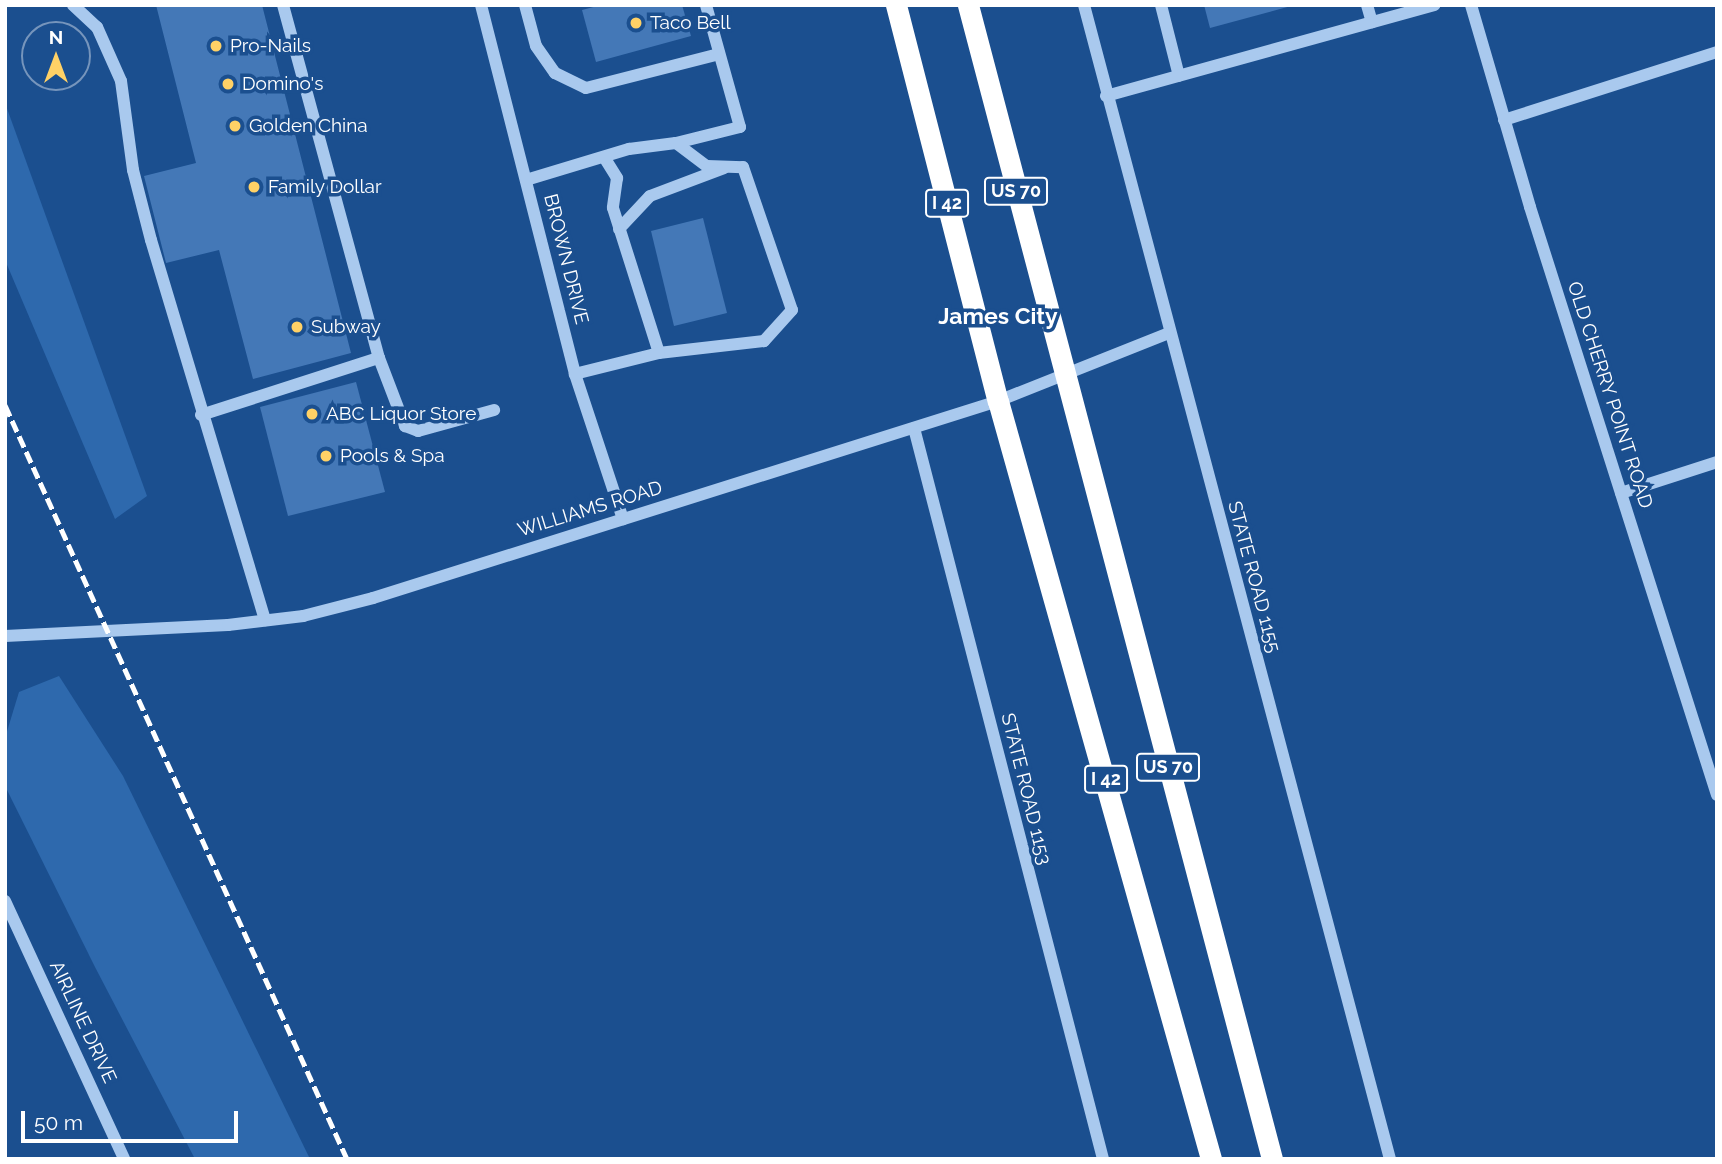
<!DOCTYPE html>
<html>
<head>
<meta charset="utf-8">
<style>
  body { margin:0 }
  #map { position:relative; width:1722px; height:1164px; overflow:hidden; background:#1b4f8f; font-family:Raleway,sans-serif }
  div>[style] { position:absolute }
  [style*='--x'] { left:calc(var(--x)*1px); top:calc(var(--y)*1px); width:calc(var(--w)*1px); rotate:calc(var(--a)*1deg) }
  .green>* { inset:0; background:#2e69ad }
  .building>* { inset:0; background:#4478b7 }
  .minor>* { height:12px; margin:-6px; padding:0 6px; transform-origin:6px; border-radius:6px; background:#a9c9ee }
  .highway>* { height:21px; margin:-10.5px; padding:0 10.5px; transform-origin:10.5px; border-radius:10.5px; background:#fff }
  .rail>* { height:5px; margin-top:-2.5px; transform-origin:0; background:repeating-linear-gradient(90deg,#fff 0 12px,transparent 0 17px) }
  .dots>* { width:19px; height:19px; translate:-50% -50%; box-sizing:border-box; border:4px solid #1b4f8f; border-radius:50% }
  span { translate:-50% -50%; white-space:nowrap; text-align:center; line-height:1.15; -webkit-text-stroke:7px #1b4f8f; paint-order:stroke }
  .shield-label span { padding:2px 5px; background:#1b4f8f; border:2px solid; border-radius:5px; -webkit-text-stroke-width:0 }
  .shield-label { font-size:18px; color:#fff; font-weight:700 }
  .poi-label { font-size:19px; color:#fff }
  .left { translate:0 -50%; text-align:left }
  .street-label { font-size:19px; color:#fff }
  .quarter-label { font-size:23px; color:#fff; font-weight:700 }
  .frame { position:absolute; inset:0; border:7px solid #fff; pointer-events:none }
  .north { position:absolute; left:21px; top:21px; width:70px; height:70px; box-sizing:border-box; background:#1b4f8f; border:2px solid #7695bc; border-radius:50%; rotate:0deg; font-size:19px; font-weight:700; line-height:28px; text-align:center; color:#fff }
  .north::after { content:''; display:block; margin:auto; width:24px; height:32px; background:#ffd166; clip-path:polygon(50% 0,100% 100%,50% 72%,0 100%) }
  .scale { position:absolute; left:21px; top:1111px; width:217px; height:32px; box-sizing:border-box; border:4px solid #fff; border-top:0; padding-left:9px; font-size:21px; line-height:24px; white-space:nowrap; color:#fff; -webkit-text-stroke:5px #1b4f8f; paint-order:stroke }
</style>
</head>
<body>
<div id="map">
  <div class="green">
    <i style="clip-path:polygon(5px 103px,147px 496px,115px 519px,5px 260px)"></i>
    <i style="clip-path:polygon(59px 676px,123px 776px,310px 1159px,195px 1159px,95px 967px,5px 786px,5px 738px,19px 692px)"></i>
  </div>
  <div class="building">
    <i style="clip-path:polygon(156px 5px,262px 5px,351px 353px,253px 379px,219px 250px,166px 263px,144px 176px,196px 163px)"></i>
    <i style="clip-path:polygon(601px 5px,682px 5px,691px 36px,596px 62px,582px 10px)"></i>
    <i style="clip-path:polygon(1204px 5px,1291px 5px,1291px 6px,1210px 28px)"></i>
    <i style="clip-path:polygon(703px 218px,727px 313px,674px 326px,651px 231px)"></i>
    <i style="clip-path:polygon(356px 382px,385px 492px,288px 516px,260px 407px)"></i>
  </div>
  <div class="minor">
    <i style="--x:73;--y:5;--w:33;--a:43"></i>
    <i style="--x:97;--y:27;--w:59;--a:66"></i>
    <i style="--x:121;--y:81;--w:90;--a:82.3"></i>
    <i style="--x:133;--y:170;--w:72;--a:75.6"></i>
    <i style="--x:151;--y:240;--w:397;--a:73.3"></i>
    <i style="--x:283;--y:5;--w:366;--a:74.8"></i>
    <i style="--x:481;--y:5;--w:381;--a:75.7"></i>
    <i style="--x:575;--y:374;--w:153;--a:71.7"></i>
    <i style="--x:525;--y:5;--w:42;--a:75"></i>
    <i style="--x:536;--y:46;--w:33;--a:55"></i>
    <i style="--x:555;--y:73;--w:34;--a:26"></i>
    <i style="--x:586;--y:88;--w:137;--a:-14.3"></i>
    <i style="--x:1084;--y:5;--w:1194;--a:75.15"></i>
    <i style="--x:1161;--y:5;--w:73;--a:75.8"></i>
    <i style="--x:1367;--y:5;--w:18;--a:74"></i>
    <i style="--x:1471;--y:5;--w:210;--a:73.7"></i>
    <i style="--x:1530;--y:207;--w:617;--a:72.36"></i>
    <i style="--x:1106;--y:96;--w:341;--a:-15.5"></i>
    <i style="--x:1504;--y:120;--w:224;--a:-17.7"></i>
    <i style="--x:676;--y:143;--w:66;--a:-14"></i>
    <i style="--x:740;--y:127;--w:127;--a:-105.6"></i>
    <i style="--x:604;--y:157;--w:25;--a:58"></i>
    <i style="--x:617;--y:178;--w:30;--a:98"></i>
    <i style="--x:613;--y:208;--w:152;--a:72.4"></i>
    <i style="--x:526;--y:180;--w:108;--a:-16.8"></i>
    <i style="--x:629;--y:149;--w:47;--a:-7.3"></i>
    <i style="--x:676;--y:143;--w:39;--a:37"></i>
    <i style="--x:707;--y:166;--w:36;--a:2"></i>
    <i style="--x:743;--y:167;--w:151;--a:71.1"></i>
    <i style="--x:792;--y:310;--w:42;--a:132.1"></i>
    <i style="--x:764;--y:341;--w:106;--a:173.5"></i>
    <i style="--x:659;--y:353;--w:87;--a:166"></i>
    <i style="--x:619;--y:229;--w:45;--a:-46.8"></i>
    <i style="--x:650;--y:196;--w:79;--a:-20.7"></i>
    <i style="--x:201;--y:415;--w:187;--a:-17.8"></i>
    <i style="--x:379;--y:358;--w:73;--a:69.1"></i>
    <i style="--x:405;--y:426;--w:14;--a:21"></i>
    <i style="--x:418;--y:431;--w:79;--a:-15.4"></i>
    <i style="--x:914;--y:428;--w:755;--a:75.5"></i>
    <i style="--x:1621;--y:493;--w:101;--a:-17.9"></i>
    <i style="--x:5;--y:636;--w:223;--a:-2.8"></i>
    <i style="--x:228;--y:625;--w:76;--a:-6.8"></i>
    <i style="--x:303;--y:616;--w:72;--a:-14.4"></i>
    <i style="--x:373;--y:598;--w:655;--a:-17.49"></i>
    <i style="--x:998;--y:401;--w:184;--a:-21.7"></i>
    <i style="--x:5;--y:901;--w:284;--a:65.2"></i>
  </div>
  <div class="highway">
    <i style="--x:896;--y:5;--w:409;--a:75.6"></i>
    <i style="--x:998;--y:401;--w:787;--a:74.3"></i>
    <i style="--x:968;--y:5;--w:1193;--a:75.24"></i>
  </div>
  <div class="rail">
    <i style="--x:5;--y:405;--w:828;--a:65.6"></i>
  </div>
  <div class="dots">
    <i style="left:636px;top:23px;background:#ffd166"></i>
    <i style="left:216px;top:46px;background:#ffd166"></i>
    <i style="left:228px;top:84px;background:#ffd166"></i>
    <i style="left:235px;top:126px;background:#ffd166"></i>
    <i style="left:254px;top:187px;background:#ffd166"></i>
    <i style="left:297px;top:327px;background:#ffd166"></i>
    <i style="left:312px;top:414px;background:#ffd166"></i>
    <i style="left:326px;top:456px;background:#ffd166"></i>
  </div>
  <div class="shield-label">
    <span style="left:1016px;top:191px">US 70</span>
    <span style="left:947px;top:203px">I 42</span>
    <span style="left:1168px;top:767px">US 70</span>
    <span style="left:1106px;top:779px">I 42</span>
  </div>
  <div class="poi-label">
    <span class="left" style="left:650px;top:23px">Taco Bell</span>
    <span class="left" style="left:230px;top:46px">Pro-Nails</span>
    <span class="left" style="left:242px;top:84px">Domino's</span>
    <span class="left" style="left:249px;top:126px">Golden China</span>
    <span class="left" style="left:268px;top:187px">Family Dollar</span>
    <span class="left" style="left:311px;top:327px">Subway</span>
    <span class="left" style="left:326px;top:414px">ABC Liquor Store</span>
    <span class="left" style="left:340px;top:456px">Pools &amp; Spa</span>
  </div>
  <div class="street-label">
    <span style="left:566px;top:259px;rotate:76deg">BROWN DRIVE</span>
    <span style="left:1610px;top:395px;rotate:72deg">OLD CHERRY POINT ROAD</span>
    <span style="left:590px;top:509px;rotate:-17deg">WILLIAMS ROAD</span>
    <span style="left:1254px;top:577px;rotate:75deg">STATE ROAD 1155</span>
    <span style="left:1026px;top:789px;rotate:76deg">STATE ROAD 1153</span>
    <span style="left:83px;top:1022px;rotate:65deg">AIRLINE DRIVE</span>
  </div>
  <div class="quarter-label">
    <span style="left:998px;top:316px">James City</span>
  </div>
  <div class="frame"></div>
  <div class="north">N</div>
  <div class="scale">50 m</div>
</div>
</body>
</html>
